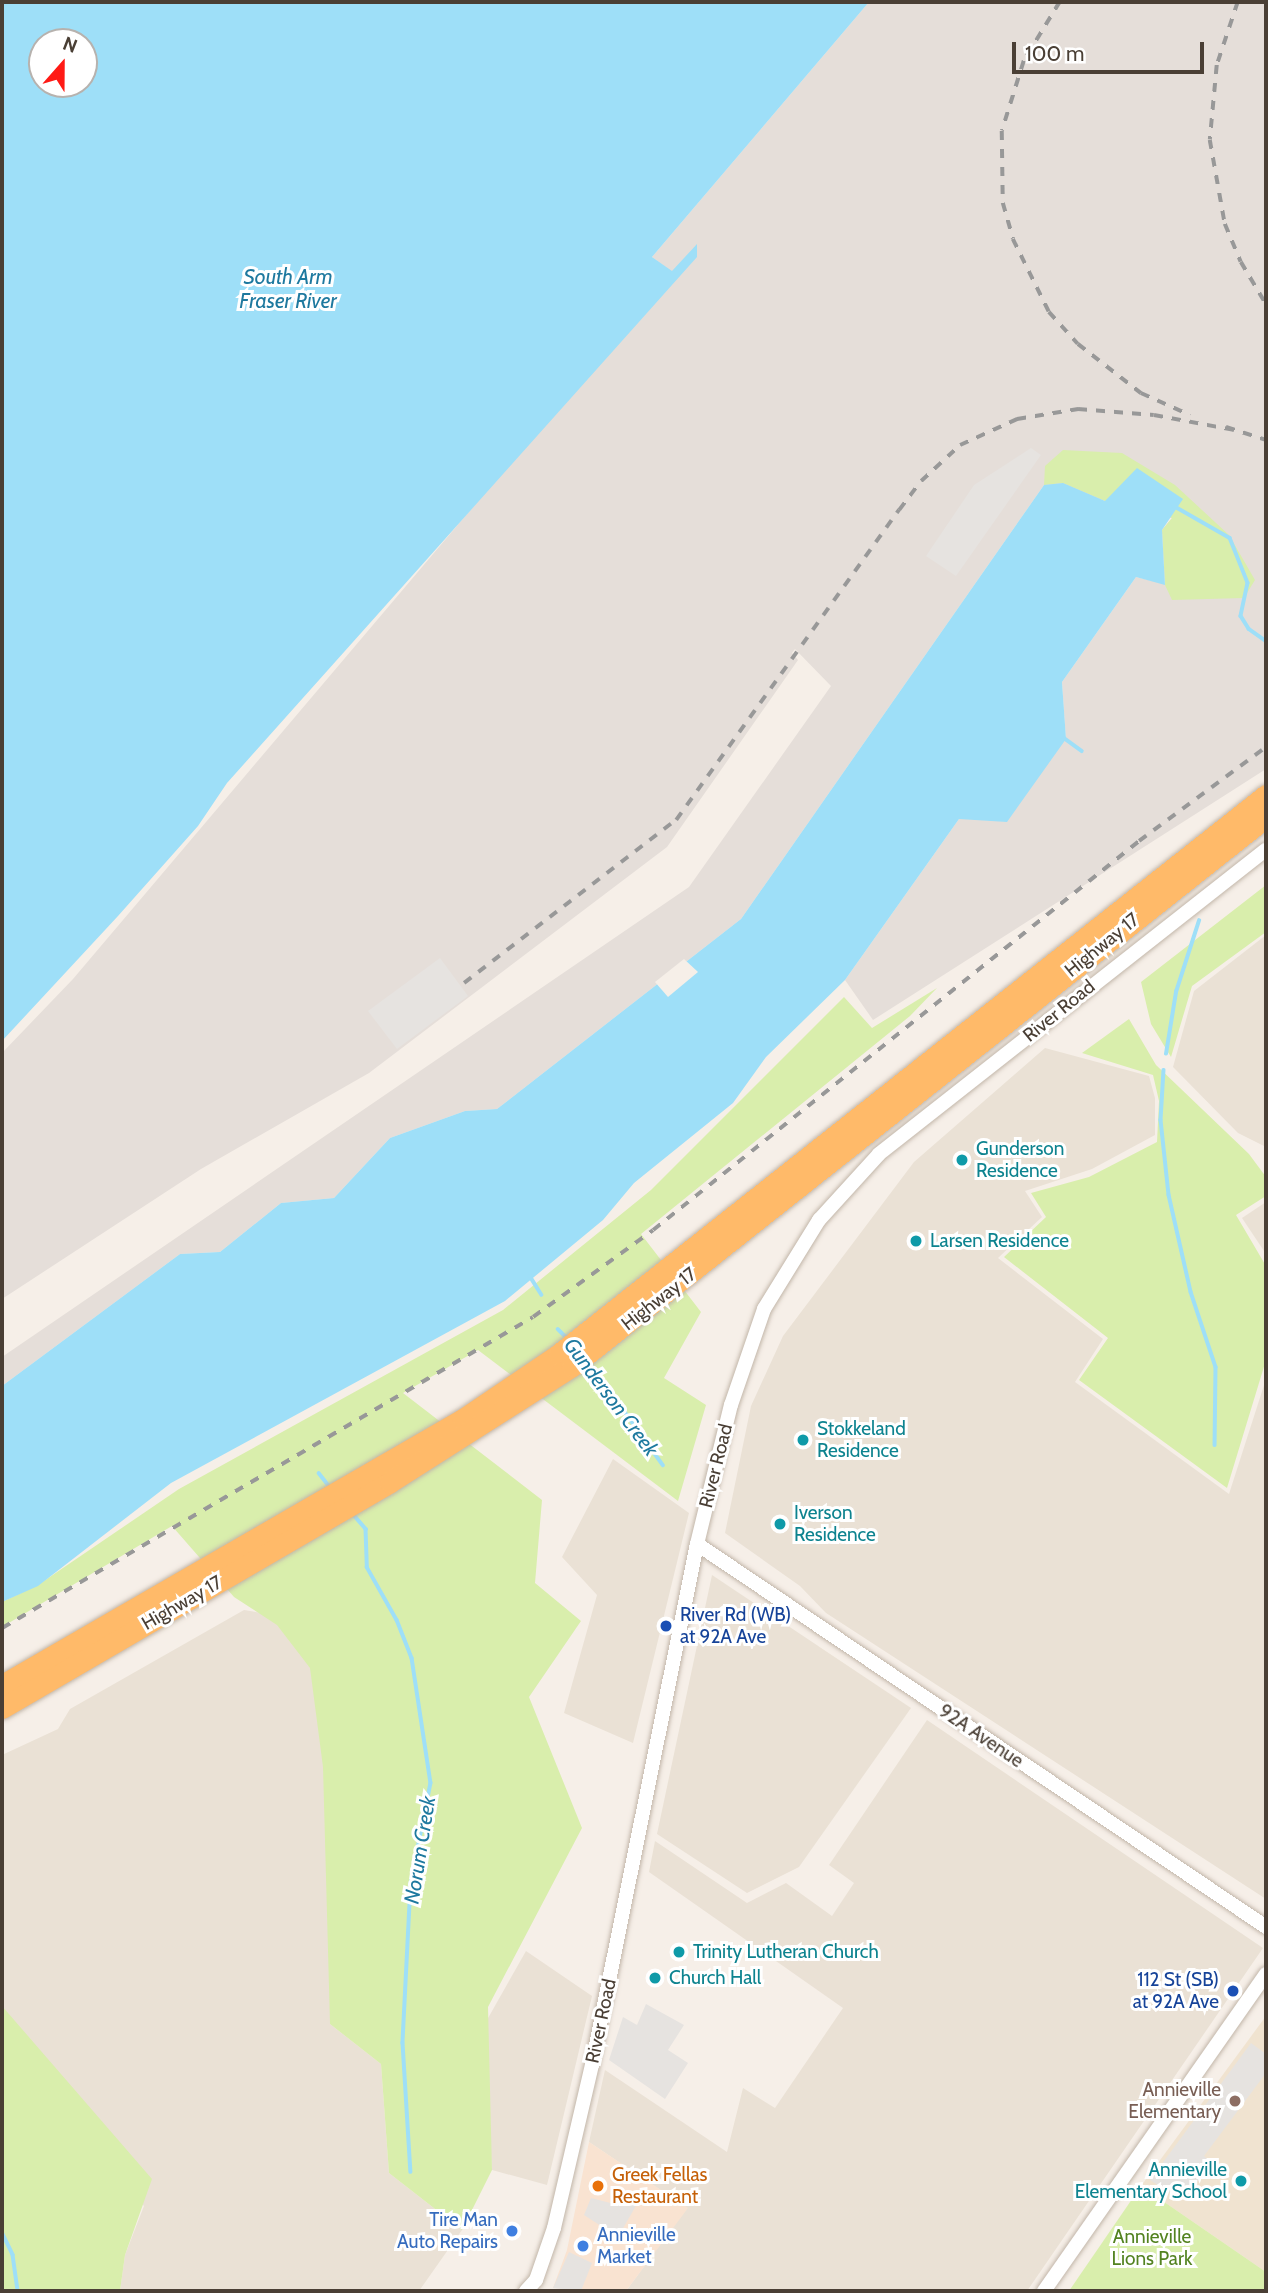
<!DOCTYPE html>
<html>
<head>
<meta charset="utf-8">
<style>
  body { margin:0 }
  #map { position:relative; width:1268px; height:2293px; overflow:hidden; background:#f6efe8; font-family:Cabin,sans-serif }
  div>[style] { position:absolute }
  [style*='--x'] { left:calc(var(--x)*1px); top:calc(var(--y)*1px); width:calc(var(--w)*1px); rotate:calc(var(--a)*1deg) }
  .residential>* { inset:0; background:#eae1d5 }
  .commercial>* { inset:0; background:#f9e3d1 }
  .industrial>* { inset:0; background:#e5ded9 }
  .education>* { inset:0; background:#f0e3d0 }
  .green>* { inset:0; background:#d9eeac }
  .parking>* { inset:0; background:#e6e3e0 }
  .water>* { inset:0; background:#9edff8 }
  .pier>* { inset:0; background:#f6efe8 }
  .stream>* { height:3.5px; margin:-1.75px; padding:0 1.75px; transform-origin:1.75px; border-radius:1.75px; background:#9edff8 }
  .roads { filter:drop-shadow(0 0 2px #c2b6a9) drop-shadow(0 0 2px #c2b6a9) }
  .minor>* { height:14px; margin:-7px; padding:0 7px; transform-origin:7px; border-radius:7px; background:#fff }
  .highway>* { height:21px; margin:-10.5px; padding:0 10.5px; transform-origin:10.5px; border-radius:10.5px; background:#ffba69 }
  .rail>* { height:3.5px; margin-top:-1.75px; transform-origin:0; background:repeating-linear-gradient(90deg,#989898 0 9px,transparent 0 18px) }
  .dots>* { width:19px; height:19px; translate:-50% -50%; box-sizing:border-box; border:4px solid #fff; border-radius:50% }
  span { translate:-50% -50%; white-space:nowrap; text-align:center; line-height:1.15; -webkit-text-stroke:6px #fff; paint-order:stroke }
  .street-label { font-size:19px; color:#4a3f35 }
  .culture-label { font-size:19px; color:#0d838f }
  .left { translate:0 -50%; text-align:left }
  .right { translate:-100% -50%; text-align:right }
  .transit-label { font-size:19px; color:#164399 }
  .education-label { font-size:19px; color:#785e54 }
  .food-label { font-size:19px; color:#c56008 }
  .shop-label { font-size:19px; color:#366cbe }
  .park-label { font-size:19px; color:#538321 }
  .water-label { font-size:21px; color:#1e799f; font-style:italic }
  .frame { position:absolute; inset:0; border:4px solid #4a3f35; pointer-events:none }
  .north { position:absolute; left:28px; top:28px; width:70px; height:70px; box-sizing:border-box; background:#fff; border:2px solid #b7b2ae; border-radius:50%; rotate:21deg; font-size:19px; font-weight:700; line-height:28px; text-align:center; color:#4a3f35 }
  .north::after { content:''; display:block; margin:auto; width:24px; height:32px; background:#ff1a15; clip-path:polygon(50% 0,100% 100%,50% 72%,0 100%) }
  .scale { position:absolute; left:1012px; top:42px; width:192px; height:32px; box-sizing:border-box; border:4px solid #4a3f35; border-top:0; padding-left:9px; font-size:21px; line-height:24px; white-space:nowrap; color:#4a3f35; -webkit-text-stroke:5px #fff; paint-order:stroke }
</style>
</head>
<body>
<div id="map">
  <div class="residential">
    <div style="clip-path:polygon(1266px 935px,1266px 1147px,1238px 1133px,1173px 1067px,1194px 991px)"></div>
    <div style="clip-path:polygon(1045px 1048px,1149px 1076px,1155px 1098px,1155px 1135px,1092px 1169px,1025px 1191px,1042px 1217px,998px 1258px,1103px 1339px,1075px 1382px,1229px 1494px,1266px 1379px,1266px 1899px,826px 1613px,800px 1586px,725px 1533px,751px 1406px,783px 1336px,914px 1162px)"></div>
    <div style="clip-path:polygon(1266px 1202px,1266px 1254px,1242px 1218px)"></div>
    <div style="clip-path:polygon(613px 1459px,689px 1513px,633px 1743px,564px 1713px,597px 1595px,562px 1557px)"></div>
    <div style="clip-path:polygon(712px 1575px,911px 1708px,799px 1867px,747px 1893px,657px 1834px)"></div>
    <div style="clip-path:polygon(244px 1610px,302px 1620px,352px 1700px,330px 2024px,381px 2064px,389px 2173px,462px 2230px,419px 2291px,120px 2291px,125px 2255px,144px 2206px,2px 2049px,2px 1755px,58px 1729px,70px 1709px)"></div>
    <div style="clip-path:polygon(927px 1720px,1263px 1948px,1027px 2291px,626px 2291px,687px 2208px,589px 2142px,605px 2070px,727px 2152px,743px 2088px,775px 2108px,843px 2008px,649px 1872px,655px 1841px,747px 1903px,786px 1883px,832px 1916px,854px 1883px,829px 1865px)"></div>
    <div style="clip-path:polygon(526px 1951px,592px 1996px,547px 2185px,492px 2170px,483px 2027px)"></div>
  </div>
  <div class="commercial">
    <div style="clip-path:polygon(589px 2142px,688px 2208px,626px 2291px,553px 2288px,567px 2250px)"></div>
  </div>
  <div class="industrial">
    <div style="clip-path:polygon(869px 2px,1266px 2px,1266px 769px,873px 1020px,845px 980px,959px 819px,1066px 740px,1062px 682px,1136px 577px,1165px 584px,1162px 530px,1172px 518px,1044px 485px,741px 919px,497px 1109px,465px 1111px,390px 1138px,334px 1198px,281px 1203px,220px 1252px,180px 1254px,2px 1386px,2px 1357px,689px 887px,831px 686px,795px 649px,792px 653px,798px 660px,667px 847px,369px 1073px,201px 1169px,2px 1299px,2px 1053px,73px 979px,672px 272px,652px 257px)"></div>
  </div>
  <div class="education">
    <div style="clip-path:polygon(1266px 2016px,1266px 2272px,1141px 2186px)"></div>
  </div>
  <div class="green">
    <div style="clip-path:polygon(1063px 450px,1122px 453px,1175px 485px,1229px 535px,1255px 580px,1244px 598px,1172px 600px,1165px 585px,1162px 530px,1172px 518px,1105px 501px,1063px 483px,1044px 485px,1045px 466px)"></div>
    <div style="clip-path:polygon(1266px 885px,1266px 932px,1192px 986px,1171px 1057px,1151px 1024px,1141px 982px)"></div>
    <div style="clip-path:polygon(937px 988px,910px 1016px,641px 1234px,701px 1312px,664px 1378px,706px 1405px,678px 1501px,478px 1350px,403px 1393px,542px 1500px,535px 1583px,581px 1621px,529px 1697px,582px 1828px,488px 2007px,492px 2170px,462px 2230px,389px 2173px,381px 2064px,330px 2024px,323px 1767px,310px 1668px,277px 1625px,234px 1597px,172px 1526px,2px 1627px,2px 1602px,38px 1585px,179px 1489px,503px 1310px,651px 1190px,844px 997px,872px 1028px)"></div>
    <div style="clip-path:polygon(1129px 1019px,1156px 1065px,1249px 1154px,1266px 1177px,1266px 1196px,1236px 1215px,1266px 1266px,1266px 1360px,1227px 1488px,1079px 1380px,1108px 1338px,1004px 1257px,1046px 1217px,1031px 1193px,1089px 1177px,1157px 1142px,1159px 1101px,1153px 1075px,1082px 1053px)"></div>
    <div style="clip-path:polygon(2px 2006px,152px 2179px,125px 2255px,120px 2291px,2px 2291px)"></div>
    <div style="clip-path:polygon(1141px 2186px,1266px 2272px,1266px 2291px,1069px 2291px)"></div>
  </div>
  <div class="parking">
    <div style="clip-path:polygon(1031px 448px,1041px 455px,956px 576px,926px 556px,974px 485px)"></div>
    <div style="clip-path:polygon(440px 958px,468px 996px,397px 1049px,368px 1011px)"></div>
    <div style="clip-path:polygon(646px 2004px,684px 2025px,668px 2050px,688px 2063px,665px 2099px,609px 2060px,623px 2017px,637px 2025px)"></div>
    <div style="clip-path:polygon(1251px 2043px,1266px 2054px,1266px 2073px,1204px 2156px,1211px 2162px,1191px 2190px,1175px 2196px,1150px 2180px)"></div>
    <div style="clip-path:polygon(626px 2194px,641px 2197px,618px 2237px,584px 2215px,591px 2198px,622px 2206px)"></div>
    <div style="clip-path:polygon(569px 2252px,592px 2263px,581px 2291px,553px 2288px)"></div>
  </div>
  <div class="water">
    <div style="clip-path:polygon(evenodd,2px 2px,869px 2px,652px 257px,672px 271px,697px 244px,697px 257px,227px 783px,198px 826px,118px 916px,2px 1041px,2px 2px,42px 42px,84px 42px,84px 84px,42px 84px,42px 42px)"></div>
    <div style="clip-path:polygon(1137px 468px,1183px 499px,1162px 530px,1165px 585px,1136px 577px,1062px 682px,1066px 739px,1007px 822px,959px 819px,845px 980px,766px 1057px,733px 1103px,634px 1183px,603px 1220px,505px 1301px,171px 1483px,38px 1586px,2px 1602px,2px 1386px,180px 1254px,220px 1252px,281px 1203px,334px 1198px,390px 1138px,465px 1111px,497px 1109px,741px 919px,1044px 485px,1063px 483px,1105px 501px)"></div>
  </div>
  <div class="pier">
    <div style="clip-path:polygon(684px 959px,698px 972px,668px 997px,655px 982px)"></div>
  </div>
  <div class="stream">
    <div style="--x:1174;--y:506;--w:64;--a:29.7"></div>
    <div style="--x:1230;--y:538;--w:48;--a:68.2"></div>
    <div style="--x:1248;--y:583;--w:34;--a:102"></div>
    <div style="--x:1241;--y:616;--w:15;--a:58"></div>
    <div style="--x:1249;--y:629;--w:21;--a:35"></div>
    <div style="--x:1064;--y:738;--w:22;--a:36"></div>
    <div style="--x:1166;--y:1054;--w:63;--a:-80.8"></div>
    <div style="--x:1176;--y:992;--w:75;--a:-72.1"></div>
    <div style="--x:1164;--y:1070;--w:50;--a:93.4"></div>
    <div style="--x:1161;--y:1120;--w:75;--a:83.9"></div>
    <div style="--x:1169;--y:1195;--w:99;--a:77.2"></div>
    <div style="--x:1191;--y:1292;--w:79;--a:71.6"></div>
    <div style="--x:1216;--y:1367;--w:78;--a:90.7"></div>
    <div style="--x:530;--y:1276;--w:22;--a:58"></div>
    <div style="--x:558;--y:1329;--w:13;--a:45"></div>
    <div style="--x:589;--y:1362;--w:127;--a:54.3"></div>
    <div style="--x:319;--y:1473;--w:18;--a:52"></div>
    <div style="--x:353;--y:1514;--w:20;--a:49"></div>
    <div style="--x:366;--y:1529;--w:38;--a:88"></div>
    <div style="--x:367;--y:1567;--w:61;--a:60.5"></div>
    <div style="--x:397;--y:1620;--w:41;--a:68.5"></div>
    <div style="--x:412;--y:1658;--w:126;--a:81.4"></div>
    <div style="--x:431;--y:1783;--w:103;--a:101.2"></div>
    <div style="--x:411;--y:1884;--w:159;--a:92.9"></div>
    <div style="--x:403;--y:2043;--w:129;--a:86.5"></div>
    <div style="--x:2;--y:2232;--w:25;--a:64"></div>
    <div style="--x:13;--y:2255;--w:36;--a:82"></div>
  </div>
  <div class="roads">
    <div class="minor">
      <div style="--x:697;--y:1544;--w:686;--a:33.94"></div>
      <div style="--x:526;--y:2291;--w:15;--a:-48"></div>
      <div style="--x:536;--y:2280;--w:55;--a:-70.9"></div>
      <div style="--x:554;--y:2228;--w:167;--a:-76.9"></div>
      <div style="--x:592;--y:2065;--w:531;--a:-78.61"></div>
      <div style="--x:697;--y:1544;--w:143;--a:-76.3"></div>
      <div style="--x:731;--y:1405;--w:102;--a:-71"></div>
      <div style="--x:764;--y:1309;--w:105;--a:-58.3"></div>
      <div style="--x:819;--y:1220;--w:89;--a:-47.7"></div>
      <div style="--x:879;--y:1154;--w:492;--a:-38.2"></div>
      <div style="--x:1044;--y:2291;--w:387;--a:-55"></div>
    </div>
    <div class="highway">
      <div style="--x:2;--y:1685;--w:532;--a:-29.99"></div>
      <div style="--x:463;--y:1419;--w:116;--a:-34.1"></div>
      <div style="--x:559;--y:1354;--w:901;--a:-38.33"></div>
      <div style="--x:2;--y:1708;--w:449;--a:-30.2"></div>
      <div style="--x:390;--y:1482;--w:216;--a:-32.5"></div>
      <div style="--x:572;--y:1366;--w:885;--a:-38.35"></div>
    </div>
  </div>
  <div class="rail">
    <div style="--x:1060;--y:2;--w:69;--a:121.4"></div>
    <div style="--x:1024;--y:61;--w:73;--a:107.4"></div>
    <div style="--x:1002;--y:131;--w:72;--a:89.2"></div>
    <div style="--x:1003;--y:203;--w:37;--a:74"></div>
    <div style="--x:1013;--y:239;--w:81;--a:63.7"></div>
    <div style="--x:1049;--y:312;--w:43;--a:47.8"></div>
    <div style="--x:1078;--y:344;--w:80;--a:37.9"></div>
    <div style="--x:1141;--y:393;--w:54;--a:24.2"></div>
    <div style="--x:1238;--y:2;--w:66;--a:108.4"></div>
    <div style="--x:1217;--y:65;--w:75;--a:95.3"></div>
    <div style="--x:1210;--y:140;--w:85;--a:79.9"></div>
    <div style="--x:1225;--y:224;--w:41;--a:67.2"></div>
    <div style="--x:1241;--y:262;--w:49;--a:59.2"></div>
    <div style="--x:1226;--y:427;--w:42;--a:18"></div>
    <div style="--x:464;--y:983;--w:267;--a:-37.6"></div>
    <div style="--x:676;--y:820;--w:382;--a:-54.3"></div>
    <div style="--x:899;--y:510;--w:36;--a:-53"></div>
    <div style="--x:921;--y:481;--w:53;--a:-42.7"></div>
    <div style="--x:960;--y:445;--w:63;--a:-24.5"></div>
    <div style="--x:1017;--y:419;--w:62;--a:-9.3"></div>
    <div style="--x:1078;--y:409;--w:76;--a:4.5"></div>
    <div style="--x:1154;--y:415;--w:81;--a:10.6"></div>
    <div style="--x:2;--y:1628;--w:615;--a:-30.36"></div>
    <div style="--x:533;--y:1317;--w:148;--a:-35.9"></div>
    <div style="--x:653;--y:1230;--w:623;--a:-38.67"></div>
    <div style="--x:1139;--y:841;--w:158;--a:-36.5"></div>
  </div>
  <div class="dots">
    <div style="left:962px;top:1160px;background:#0f9aa8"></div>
    <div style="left:916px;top:1241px;background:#0f9aa8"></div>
    <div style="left:803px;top:1440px;background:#0f9aa8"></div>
    <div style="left:780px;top:1524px;background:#0f9aa8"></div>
    <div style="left:666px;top:1626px;background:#1a4fb4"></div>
    <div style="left:679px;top:1952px;background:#0f9aa8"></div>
    <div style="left:655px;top:1978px;background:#0f9aa8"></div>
    <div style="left:1233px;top:1991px;background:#1a4fb4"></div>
    <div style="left:1235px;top:2101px;background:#8d6e63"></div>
    <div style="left:1241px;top:2181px;background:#0f9aa8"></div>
    <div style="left:598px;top:2186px;background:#e8710a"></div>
    <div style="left:512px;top:2231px;background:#3f7fe0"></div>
    <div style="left:583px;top:2246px;background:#3f7fe0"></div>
  </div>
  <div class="street-label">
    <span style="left:1102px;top:945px;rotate:-39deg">Highway 17</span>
    <span style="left:1059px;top:1011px;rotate:-39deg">River Road</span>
    <span style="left:659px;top:1299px;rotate:-38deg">Highway 17</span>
    <span style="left:716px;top:1466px;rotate:-76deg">River Road</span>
    <span style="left:182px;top:1603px;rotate:-30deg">Highway 17</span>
    <span style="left:981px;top:1736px;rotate:34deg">92A Avenue</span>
    <span style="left:601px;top:2021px;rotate:-78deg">River Road</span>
  </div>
  <div class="culture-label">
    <span class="left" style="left:976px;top:1160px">Gunderson<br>Residence</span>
    <span class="left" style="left:930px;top:1241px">Larsen Residence</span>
    <span class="left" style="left:817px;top:1440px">Stokkeland<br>Residence</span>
    <span class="left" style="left:794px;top:1524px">Iverson<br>Residence</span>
    <span class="left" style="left:693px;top:1952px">Trinity Lutheran Church</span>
    <span class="left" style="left:669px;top:1978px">Church Hall</span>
    <span class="right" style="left:1227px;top:2181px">Annieville<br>Elementary School</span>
  </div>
  <div class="transit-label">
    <span class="left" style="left:680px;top:1626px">River Rd (WB)<br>at 92A Ave</span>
    <span class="right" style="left:1219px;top:1991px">112 St (SB)<br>at 92A Ave</span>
  </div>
  <div class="education-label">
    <span class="right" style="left:1221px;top:2101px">Annieville<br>Elementary</span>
  </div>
  <div class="food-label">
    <span class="left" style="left:612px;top:2186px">Greek Fellas<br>Restaurant</span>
  </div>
  <div class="shop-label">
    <span class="right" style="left:498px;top:2231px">Tire Man<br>Auto Repairs</span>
    <span class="left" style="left:597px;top:2246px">Annieville<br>Market</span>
  </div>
  <div class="park-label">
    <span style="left:1152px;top:2248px">Annieville<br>Lions Park</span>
  </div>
  <div class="water-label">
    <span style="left:288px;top:289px">South Arm<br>Fraser River</span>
    <span style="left:611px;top:1397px;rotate:53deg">Gunderson Creek</span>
    <span style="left:420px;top:1850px;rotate:-81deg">Norum Creek</span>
  </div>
  <div class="frame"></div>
  <div class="north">N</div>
  <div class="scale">100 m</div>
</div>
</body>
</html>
